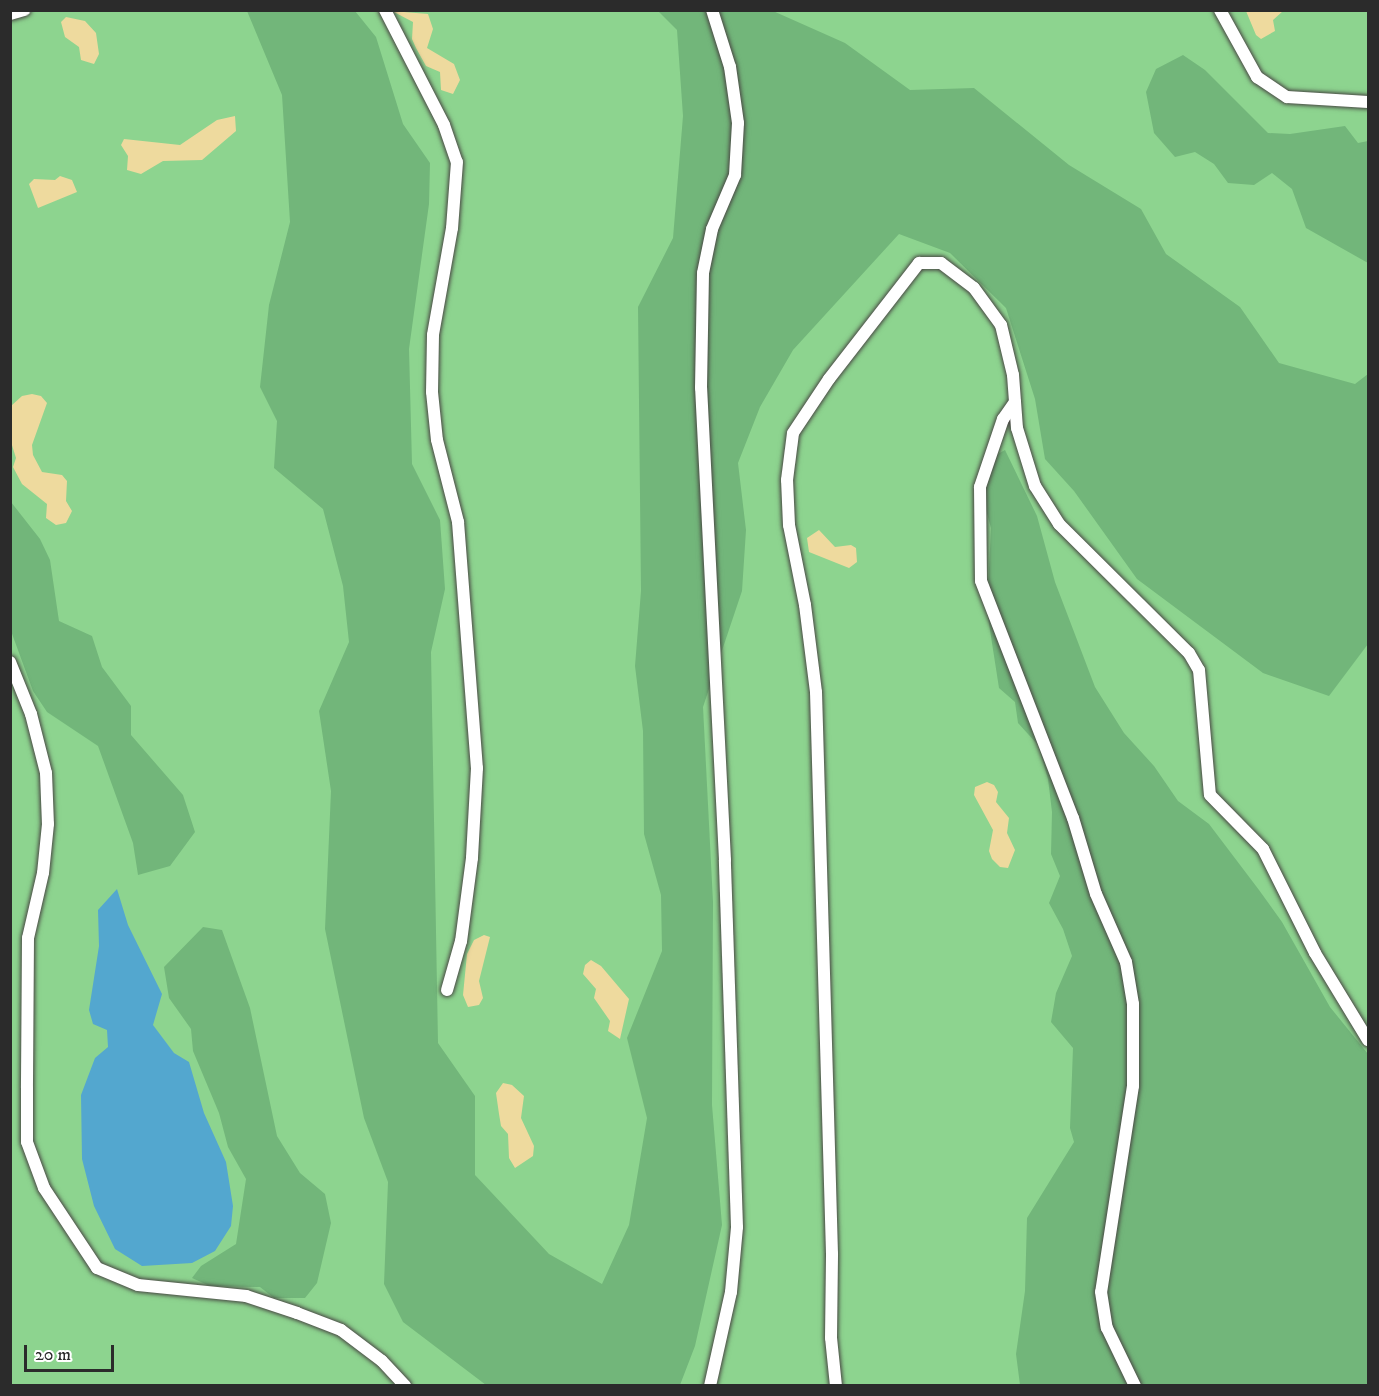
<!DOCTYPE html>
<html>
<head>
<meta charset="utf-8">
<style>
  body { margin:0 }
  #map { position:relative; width:1379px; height:1396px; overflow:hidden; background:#f2e9d1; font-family:"IM FELL DW Pica",serif }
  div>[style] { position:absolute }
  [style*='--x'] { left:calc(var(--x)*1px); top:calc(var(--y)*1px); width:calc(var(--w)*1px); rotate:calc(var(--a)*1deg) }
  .green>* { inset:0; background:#8dd48f }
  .forest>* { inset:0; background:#72b67a }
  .sand>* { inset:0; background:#eeda9e }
  .water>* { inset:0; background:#53a7cf }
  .roads { filter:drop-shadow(0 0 2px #494844) drop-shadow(0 0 2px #494844) }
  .service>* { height:12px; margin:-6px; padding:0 6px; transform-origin:6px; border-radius:6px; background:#fff }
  span { translate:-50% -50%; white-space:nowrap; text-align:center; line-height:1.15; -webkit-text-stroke:4.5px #fff; paint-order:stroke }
  .frame { position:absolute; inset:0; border:12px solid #2b2b2b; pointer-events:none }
  .scale { position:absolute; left:24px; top:1345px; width:90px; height:27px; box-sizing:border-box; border:3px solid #2b2b2b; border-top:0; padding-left:8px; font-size:18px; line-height:21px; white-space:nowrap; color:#2b2b2b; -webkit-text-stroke:4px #fff; paint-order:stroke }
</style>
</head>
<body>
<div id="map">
  <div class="green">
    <div style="clip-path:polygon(11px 11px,1368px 11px,1368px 1385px,11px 1385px)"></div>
  </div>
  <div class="forest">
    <div style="clip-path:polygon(247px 11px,355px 11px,376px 37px,403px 124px,430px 163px,429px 204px,409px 349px,412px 464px,440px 520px,445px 589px,431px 652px,438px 1043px,475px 1096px,475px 1175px,549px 1254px,602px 1284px,629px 1225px,647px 1118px,627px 1038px,662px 951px,661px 895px,644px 834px,643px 731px,635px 666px,641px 591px,638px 307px,673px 238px,683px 116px,677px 30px,658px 11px,773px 11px,845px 43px,910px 90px,974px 88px,1069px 165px,1141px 209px,1166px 254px,1240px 307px,1279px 363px,1355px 384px,1368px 374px,1368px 644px,1329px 696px,1263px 673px,1137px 579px,1074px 491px,1045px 459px,1035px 399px,1006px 308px,950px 253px,899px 234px,793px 350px,760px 407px,738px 463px,746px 530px,742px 591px,703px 707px,713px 902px,712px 1105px,722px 1225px,695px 1346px,680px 1385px,486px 1385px,403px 1322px,384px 1284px,388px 1182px,364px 1118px,325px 929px,331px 791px,319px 711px,349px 642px,343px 586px,323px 509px,274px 468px,277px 421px,260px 387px,269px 305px,290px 222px,282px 95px)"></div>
    <div style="clip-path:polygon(1183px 55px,1205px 70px,1268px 133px,1290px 134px,1345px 126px,1358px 143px,1368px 141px,1368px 263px,1306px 228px,1292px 189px,1272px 173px,1254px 185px,1228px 183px,1214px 164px,1195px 152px,1175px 157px,1154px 133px,1146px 92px,1156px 69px)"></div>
    <div style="clip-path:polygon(1005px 450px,1037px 516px,1055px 582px,1095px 687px,1124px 733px,1154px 766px,1178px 801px,1209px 824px,1259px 890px,1282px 922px,1330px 1007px,1368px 1054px,1368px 1385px,1020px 1385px,1016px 1354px,1025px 1291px,1027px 1218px,1074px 1142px,1070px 1128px,1073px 1048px,1051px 1022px,1056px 993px,1072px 956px,1063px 929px,1049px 903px,1060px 876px,1051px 854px,1052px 812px,1048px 779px,1038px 745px,1018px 723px,1015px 702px,999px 688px,987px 611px,991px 528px,985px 506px,987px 460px)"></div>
    <div style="clip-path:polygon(11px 502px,40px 539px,50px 560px,59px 621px,92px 636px,102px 667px,131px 706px,131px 735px,183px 795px,195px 832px,170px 866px,138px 875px,133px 843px,98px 746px,47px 712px,33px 691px,11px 631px)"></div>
    <div style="clip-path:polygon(203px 927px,222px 930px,250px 1008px,277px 1136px,300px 1173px,325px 1194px,331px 1223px,317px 1283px,305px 1298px,274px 1298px,260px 1287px,210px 1286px,192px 1278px,201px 1266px,236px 1244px,246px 1179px,228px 1147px,219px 1113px,193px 1051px,191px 1029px,169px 998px,164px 967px)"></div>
  </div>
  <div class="sand">
    <div style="clip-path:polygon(392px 11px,428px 14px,433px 29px,427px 48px,454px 64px,460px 80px,453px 94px,441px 90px,440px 72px,426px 66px,416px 48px,412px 39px,413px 22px)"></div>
    <div style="clip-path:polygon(1246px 11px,1283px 11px,1273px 20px,1275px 31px,1261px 39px,1256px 35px)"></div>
    <div style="clip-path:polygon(66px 17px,85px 21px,96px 33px,99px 54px,94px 64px,81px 60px,79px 47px,65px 37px,61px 22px)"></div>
    <div style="clip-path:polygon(235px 116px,236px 131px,202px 160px,163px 161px,141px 174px,127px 170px,128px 156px,121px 145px,124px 139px,180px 145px,217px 120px)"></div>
    <div style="clip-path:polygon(60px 176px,72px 180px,77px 192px,38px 208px,29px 184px,34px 179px,55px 180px)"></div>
    <div style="clip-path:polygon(32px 394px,41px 396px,47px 403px,32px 445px,33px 455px,42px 472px,62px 475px,67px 481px,66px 501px,72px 511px,66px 523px,56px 525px,46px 518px,47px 504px,22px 484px,13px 467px,16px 458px,11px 442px,11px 406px,22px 396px)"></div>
    <div style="clip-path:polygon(819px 530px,835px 547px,851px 545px,856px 548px,857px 562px,849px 568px,809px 552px,807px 538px)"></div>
    <div style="clip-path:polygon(987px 782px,994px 785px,998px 792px,996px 802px,1009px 818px,1007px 833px,1015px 850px,1008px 868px,1000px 867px,992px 859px,989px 851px,993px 830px,974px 795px,975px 787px)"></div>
    <div style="clip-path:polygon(484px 935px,490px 937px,479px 981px,483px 998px,479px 1005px,468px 1007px,463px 995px,467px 954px,474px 940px)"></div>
    <div style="clip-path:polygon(591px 960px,601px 966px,629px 999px,620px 1039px,608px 1031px,610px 1021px,594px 998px,596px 989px,583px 974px,585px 965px)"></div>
    <div style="clip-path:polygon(503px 1083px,512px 1085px,524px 1096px,521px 1118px,534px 1146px,533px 1156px,515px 1168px,509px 1158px,508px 1134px,501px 1126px,499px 1114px,496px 1093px)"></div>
  </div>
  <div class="water">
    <div style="clip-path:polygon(117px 889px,128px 925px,162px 994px,153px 1025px,174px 1053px,189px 1062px,204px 1113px,226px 1162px,233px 1206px,231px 1226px,215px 1251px,192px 1263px,142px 1266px,115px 1249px,94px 1206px,82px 1159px,81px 1095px,95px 1058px,108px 1047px,107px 1030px,93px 1024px,89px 1010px,99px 946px,98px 910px)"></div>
  </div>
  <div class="roads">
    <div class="service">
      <div style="--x:385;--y:10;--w:129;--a:62.8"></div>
      <div style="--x:444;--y:125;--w:39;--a:71"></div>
      <div style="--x:457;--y:162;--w:66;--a:94.3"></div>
      <div style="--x:452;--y:228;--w:109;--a:100.1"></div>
      <div style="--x:433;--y:335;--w:57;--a:91"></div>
      <div style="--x:432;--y:392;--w:48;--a:84.1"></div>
      <div style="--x:437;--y:440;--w:85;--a:75.6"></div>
      <div style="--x:458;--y:522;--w:247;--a:85.6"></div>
      <div style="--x:477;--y:768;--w:90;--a:93.2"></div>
      <div style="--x:472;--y:858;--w:84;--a:97.5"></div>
      <div style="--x:461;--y:941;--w:51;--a:105.9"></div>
      <div style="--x:1220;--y:10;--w:77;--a:61.1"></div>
      <div style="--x:1257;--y:77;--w:36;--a:34"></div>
      <div style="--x:1287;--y:97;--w:81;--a:3.5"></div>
      <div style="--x:10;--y:14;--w:15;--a:-16"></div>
      <div style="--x:1015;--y:402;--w:21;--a:125"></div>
      <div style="--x:1003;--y:419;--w:72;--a:108.7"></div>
      <div style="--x:980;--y:487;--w:94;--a:89.4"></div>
      <div style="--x:981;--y:581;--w:254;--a:68.8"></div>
      <div style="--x:1073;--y:818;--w:79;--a:73.2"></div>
      <div style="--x:1096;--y:894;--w:74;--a:66.2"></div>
      <div style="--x:1126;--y:962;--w:43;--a:80.5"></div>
      <div style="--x:1133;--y:1004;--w:82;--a:90"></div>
      <div style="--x:1133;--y:1086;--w:208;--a:98.8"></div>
      <div style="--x:1101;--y:1292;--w:36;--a:81"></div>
      <div style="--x:1107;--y:1328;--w:64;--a:64.2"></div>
      <div style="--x:10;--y:662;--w:56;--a:68"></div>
      <div style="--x:31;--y:714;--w:61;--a:75.7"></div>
      <div style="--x:46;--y:773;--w:51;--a:87.8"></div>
      <div style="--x:48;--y:824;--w:49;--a:95.8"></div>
      <div style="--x:43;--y:873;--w:67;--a:103"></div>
      <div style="--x:28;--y:938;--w:150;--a:90.4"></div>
      <div style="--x:27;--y:1088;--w:54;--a:90"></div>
      <div style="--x:27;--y:1142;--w:49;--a:69.7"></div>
      <div style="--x:44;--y:1188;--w:96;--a:56.5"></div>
      <div style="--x:97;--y:1268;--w:44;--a:22.5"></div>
      <div style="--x:138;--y:1285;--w:109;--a:5.8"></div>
      <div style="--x:246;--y:1296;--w:54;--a:18.4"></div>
      <div style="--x:297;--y:1313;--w:47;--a:21.1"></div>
      <div style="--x:341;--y:1330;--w:51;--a:37.1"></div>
      <div style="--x:382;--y:1361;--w:34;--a:47"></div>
      <div style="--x:710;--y:1386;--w:96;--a:-77.4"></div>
      <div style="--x:731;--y:1292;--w:65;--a:-84.7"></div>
      <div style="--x:737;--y:1227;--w:367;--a:-91.9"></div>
      <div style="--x:725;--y:860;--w:473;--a:-92.9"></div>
      <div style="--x:701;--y:388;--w:115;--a:-89"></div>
      <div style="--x:703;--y:273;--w:45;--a:-78.4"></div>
      <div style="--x:712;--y:229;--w:59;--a:-66.9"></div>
      <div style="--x:735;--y:175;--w:52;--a:-86.7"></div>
      <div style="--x:738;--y:123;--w:57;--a:-98.1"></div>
      <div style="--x:730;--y:67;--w:60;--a:-107.5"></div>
      <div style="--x:836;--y:1386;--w:48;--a:-95.9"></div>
      <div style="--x:831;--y:1338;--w:84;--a:-89.3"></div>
      <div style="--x:832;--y:1254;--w:562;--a:-91.63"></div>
      <div style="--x:816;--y:692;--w:88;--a:-97.2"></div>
      <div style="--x:805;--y:605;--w:82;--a:-101.3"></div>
      <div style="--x:789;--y:525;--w:45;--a:-92.5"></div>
      <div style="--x:787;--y:480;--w:47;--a:-82.7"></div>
      <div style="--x:793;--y:433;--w:65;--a:-56.3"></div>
      <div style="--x:829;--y:379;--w:147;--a:-52.2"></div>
      <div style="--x:919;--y:263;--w:22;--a:0"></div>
      <div style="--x:941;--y:263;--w:41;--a:37.1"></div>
      <div style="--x:974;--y:288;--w:46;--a:53.9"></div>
      <div style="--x:1001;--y:325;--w:51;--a:76.5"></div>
      <div style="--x:1013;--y:375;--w:53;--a:85.7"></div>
      <div style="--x:1017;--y:428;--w:61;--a:72.8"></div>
      <div style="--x:1035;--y:486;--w:45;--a:57.7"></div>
      <div style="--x:1059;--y:524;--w:183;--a:44.8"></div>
      <div style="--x:1189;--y:653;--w:20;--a:60"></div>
      <div style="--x:1199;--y:670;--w:125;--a:85"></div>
      <div style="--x:1210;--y:795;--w:76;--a:45.5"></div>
      <div style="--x:1263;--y:849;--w:116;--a:63.4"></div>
      <div style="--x:1315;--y:953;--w:102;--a:58.7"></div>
    </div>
  </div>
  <div class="frame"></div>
  <div class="scale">20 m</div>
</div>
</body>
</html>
